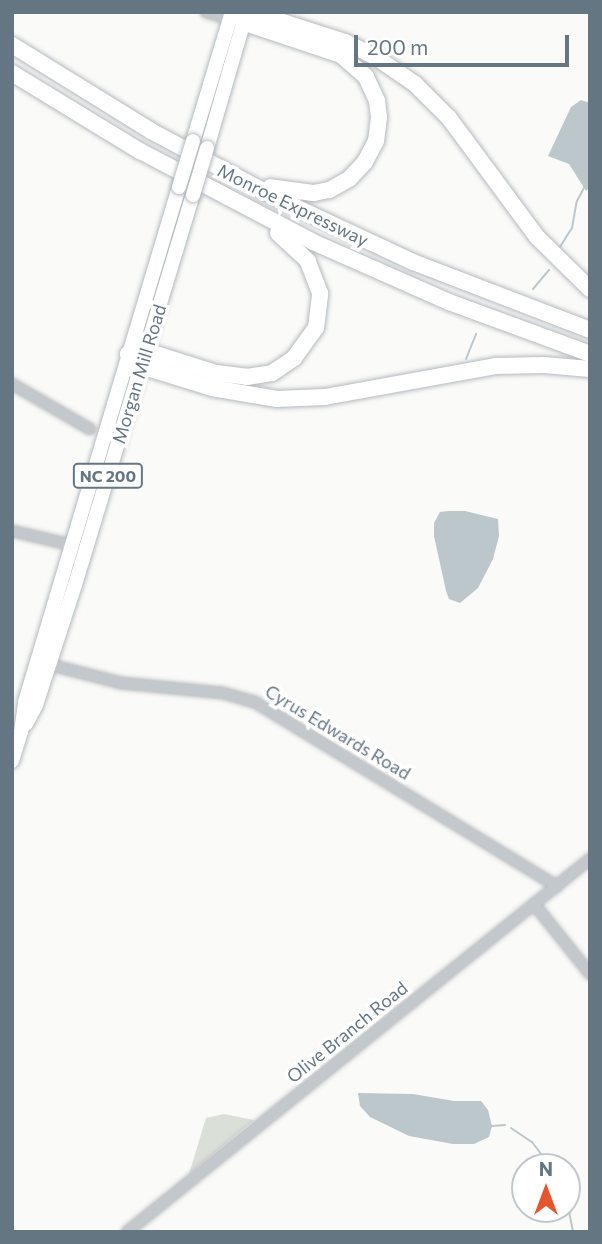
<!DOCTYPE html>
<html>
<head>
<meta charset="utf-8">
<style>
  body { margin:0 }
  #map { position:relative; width:602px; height:1244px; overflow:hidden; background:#fafaf8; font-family:Commissioner,sans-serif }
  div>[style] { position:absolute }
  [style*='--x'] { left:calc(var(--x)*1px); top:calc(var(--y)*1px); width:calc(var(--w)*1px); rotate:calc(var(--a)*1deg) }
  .green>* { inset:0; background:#dadfd7 }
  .water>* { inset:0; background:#bbc7cb }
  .stream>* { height:2px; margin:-1px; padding:0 1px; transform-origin:1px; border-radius:1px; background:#bbc7cb }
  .roads { filter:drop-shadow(0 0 2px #b5babe) drop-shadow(0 0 2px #b5babe) }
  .minor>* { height:10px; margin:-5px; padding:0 5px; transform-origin:5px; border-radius:5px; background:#c3c8cc }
  .major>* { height:14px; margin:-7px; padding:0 7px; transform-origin:7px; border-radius:7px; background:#fff }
  .highway>* { height:16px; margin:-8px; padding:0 8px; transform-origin:8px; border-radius:8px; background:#fff }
  .bridges { filter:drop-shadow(0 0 2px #b5babe) drop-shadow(0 0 2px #b5babe) }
  .major-bridge>* { height:14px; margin:-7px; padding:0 7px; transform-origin:7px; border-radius:7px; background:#fff }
  span { translate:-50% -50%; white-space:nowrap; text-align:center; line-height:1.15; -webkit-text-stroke:7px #fff; paint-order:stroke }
  .shield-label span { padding:2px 5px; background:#fff; border:2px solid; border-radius:5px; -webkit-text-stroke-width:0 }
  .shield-label { font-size:16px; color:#657683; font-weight:700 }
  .street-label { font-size:18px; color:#657683 }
  .frame { position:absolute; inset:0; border:14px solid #657683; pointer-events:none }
  .north { position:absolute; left:511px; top:1153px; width:70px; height:70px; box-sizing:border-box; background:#fff; border:2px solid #c1c8cd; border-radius:50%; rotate:0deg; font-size:19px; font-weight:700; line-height:28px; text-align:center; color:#657683 }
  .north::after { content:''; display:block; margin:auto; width:24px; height:32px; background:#e4572e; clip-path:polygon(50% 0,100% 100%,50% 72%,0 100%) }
  .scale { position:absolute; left:354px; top:35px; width:215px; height:32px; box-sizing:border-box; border:4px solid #657683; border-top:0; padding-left:9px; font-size:21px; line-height:24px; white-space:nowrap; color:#657683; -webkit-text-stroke:5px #fff; paint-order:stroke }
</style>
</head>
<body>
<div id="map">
  <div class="green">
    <div style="clip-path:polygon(224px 1114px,254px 1120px,189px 1174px,206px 1118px)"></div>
  </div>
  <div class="water">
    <div style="clip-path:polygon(581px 100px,590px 103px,590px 187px,586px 191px,569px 164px,548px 156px,571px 107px)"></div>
    <div style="clip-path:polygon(448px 511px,465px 511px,498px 519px,499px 536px,493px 559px,478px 588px,460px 603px,449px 599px,446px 591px,434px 536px,434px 523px,440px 512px)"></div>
    <div style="clip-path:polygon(358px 1093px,413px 1094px,454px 1101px,481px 1101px,488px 1110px,492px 1126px,489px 1137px,474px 1144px,453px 1144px,409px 1136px,370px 1117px,360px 1106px)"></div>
  </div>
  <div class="stream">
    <div style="--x:560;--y:247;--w:22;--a:-58"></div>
    <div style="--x:572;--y:228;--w:27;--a:-80"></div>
    <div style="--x:577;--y:201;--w:15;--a:-62"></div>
    <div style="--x:533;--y:289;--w:25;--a:-50"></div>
    <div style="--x:466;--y:359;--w:27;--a:-68"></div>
    <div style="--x:492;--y:1126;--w:13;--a:-4"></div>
    <div style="--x:511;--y:1128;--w:25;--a:34"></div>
    <div style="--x:532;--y:1142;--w:31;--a:53"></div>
    <div style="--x:567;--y:1201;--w:32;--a:79"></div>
  </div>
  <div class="roads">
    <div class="minor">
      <div style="--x:206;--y:12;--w:25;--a:16"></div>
      <div style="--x:12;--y:384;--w:90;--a:30"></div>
      <div style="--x:12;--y:531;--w:62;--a:13.1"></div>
      <div style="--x:43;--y:663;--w:81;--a:14.4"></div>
      <div style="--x:121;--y:683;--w:102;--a:5.6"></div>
      <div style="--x:223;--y:693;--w:33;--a:16"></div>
      <div style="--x:255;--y:702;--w:354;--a:31.4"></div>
      <div style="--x:534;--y:904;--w:90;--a:51.3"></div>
      <div style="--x:127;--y:1232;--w:595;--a:-38.86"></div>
    </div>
    <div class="major">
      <div style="--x:193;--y:141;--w:135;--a:-73.2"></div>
      <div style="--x:207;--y:148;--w:140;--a:-73.8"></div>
      <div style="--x:26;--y:724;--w:21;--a:-62"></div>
      <div style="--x:36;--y:705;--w:126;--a:-72"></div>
      <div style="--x:75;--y:585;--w:407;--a:-73.2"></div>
      <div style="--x:12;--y:761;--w:30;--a:-73"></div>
      <div style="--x:21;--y:732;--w:30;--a:-82"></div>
      <div style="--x:25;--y:702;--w:538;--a:-73.35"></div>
    </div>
    <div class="highway">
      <div style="--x:232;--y:12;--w:17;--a:40"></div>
      <div style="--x:245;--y:23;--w:101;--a:18.4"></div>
      <div style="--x:341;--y:55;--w:33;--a:41"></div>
      <div style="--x:366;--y:77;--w:26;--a:65"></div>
      <div style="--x:377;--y:101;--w:16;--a:83"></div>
      <div style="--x:379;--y:117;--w:24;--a:97"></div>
      <div style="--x:376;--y:141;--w:24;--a:118"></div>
      <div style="--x:365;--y:162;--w:23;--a:133"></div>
      <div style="--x:349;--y:179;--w:23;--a:151"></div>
      <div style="--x:329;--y:190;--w:16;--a:169"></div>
      <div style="--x:313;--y:193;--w:43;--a:-172.1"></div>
      <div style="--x:252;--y:12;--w:98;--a:17.9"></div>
      <div style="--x:345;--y:42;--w:32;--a:26"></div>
      <div style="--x:374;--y:56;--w:50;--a:34.3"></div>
      <div style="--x:415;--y:84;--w:48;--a:45"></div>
      <div style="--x:449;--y:118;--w:148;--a:53.5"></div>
      <div style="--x:537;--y:237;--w:74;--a:44.5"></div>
      <div style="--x:12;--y:45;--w:163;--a:31.7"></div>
      <div style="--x:151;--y:131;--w:146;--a:28.1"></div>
      <div style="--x:280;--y:200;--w:147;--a:25"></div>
      <div style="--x:413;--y:262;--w:190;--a:21"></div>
      <div style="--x:12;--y:73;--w:150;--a:31.4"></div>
      <div style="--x:140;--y:151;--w:195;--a:27.7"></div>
      <div style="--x:313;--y:242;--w:149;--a:23.8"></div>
      <div style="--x:449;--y:302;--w:150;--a:20.2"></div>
      <div style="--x:128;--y:354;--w:18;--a:43"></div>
      <div style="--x:141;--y:366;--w:74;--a:17.2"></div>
      <div style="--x:212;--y:388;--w:66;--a:9.6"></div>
      <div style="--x:277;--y:399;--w:48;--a:-2.4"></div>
      <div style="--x:325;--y:397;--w:173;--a:-10.3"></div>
      <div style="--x:495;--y:366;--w:49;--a:-1.2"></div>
      <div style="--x:544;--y:365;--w:46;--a:5"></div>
      <div style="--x:128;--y:354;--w:18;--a:-9"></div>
      <div style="--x:146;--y:351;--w:73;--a:17.4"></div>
      <div style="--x:216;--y:373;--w:31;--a:7"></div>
      <div style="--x:247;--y:377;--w:25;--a:-9"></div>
      <div style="--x:272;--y:373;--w:27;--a:-34"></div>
      <div style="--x:294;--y:358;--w:37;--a:-54"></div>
      <div style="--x:316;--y:328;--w:35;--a:-83"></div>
      <div style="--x:320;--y:293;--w:34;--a:-111"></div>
      <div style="--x:308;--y:261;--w:41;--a:-137"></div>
    </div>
  </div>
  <div class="bridges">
    <div class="major-bridge">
      <div style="--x:179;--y:187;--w:48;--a:-73.1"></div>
      <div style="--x:193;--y:195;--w:49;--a:-73.4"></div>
    </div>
  </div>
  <div class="shield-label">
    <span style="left:108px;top:476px">NC 200</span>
  </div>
  <div class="street-label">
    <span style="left:293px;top:205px;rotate:26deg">Monroe Expressway</span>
    <span style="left:139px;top:374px;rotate:-73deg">Morgan Mill Road</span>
    <span style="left:338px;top:732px;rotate:31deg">Cyrus Edwards Road</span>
    <span style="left:347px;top:1032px;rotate:-39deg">Olive Branch Road</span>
  </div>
  <div class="frame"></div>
  <div class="north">N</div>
  <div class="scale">200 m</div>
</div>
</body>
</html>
